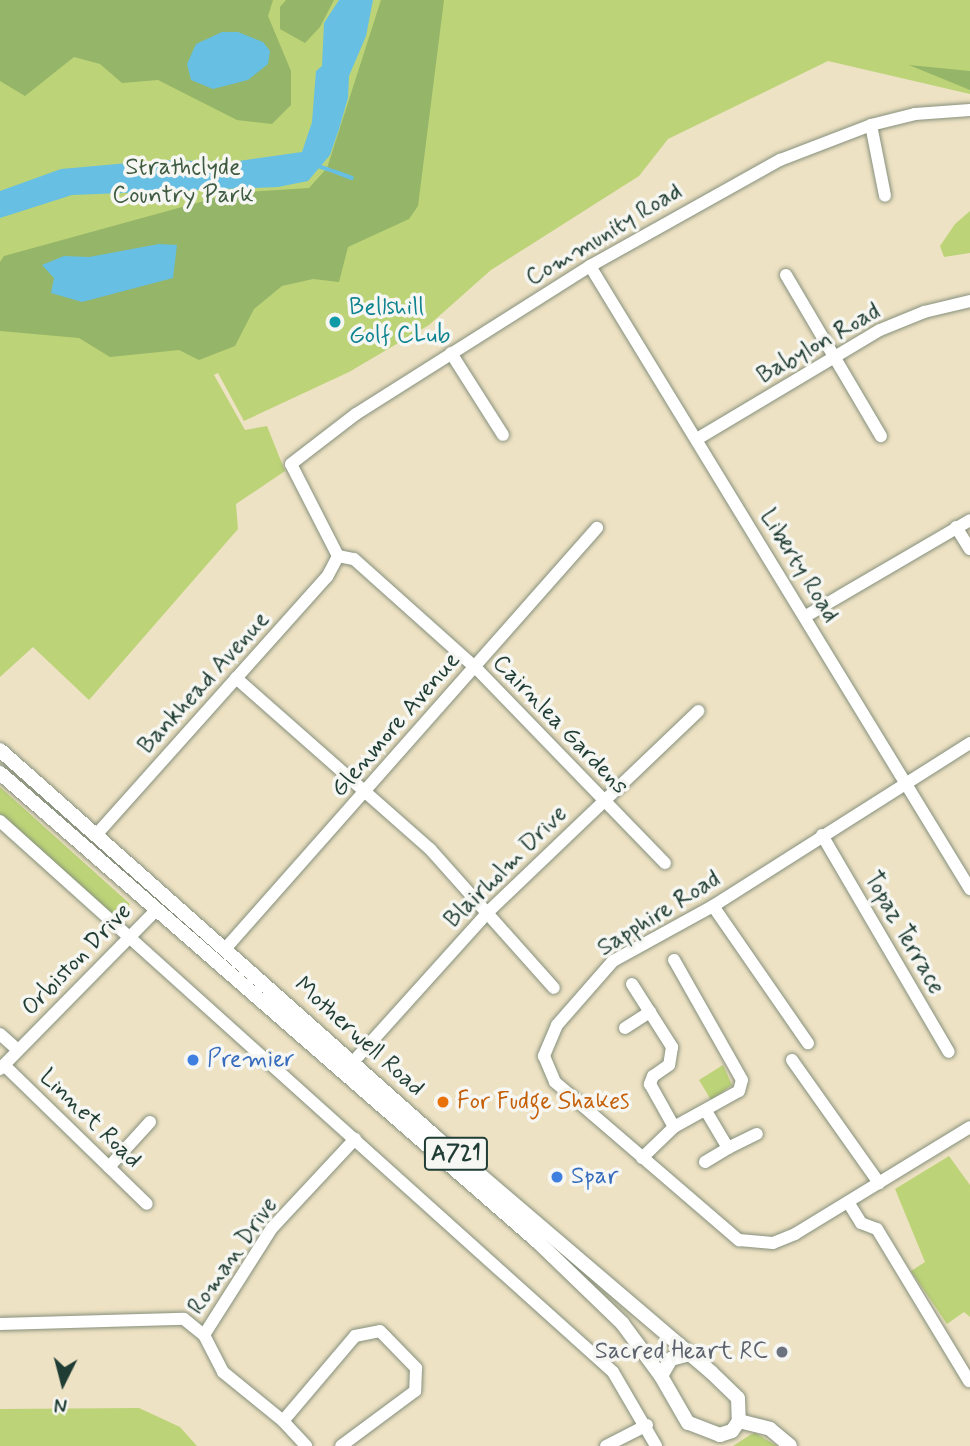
<!DOCTYPE html>
<html>
<head>
<meta charset="utf-8">
<style>
  body { margin:0 }
  #map { position:relative; width:970px; height:1446px; overflow:hidden; background:#eee2c4; font-family:Mynerve,sans-serif }
  div>[style] { position:absolute }
  [style*='--x'] { left:calc(var(--x)*1px); top:calc(var(--y)*1px); width:calc(var(--w)*1px); rotate:calc(var(--a)*1deg) }
  .green>* { inset:0; background:#bcd378 }
  .forest>* { inset:0; background:#95b568 }
  .water>* { inset:0; background:#67bfe4 }
  .stream>* { height:3.5px; margin:-1.75px; padding:0 1.75px; transform-origin:1.75px; border-radius:1.75px; background:#67bfe4 }
  .roads { filter:drop-shadow(0 0 2px #86907c) drop-shadow(0 0 2px #86907c) }
  .minor>* { height:12px; margin:-6px; padding:0 6px; transform-origin:6px; border-radius:6px; background:#fff }
  .major>* { height:14px; margin:-7px; padding:0 7px; transform-origin:7px; border-radius:7px; background:#fff }
  .dots>* { width:19px; height:19px; translate:-50% -50%; box-sizing:border-box; border:4px solid #f6f6f2; border-radius:50% }
  span { translate:-50% -50%; white-space:nowrap; text-align:center; line-height:1.15; -webkit-text-stroke:7px #f6f6f2; paint-order:stroke }
  .shield-label span { padding:2px 5px; background:#f6f6f2; border:2px solid; border-radius:5px; -webkit-text-stroke-width:0 }
  .shield-label { font-size:23px; color:#1f3d34; font-weight:700 }
  .park-label { font-size:24px; color:#3e5b42 }
  .street-label { font-size:24px; color:#1f3d34 }
  .culture-label { font-size:24px; color:#0d838f }
  .left { translate:0 -50%; text-align:left }
  .shop-label { font-size:24px; color:#366cbe }
  .food-label { font-size:24px; color:#c56008 }
  .worship-label { font-size:24px; color:#5b616d }
  .right { translate:-100% -50%; text-align:right }
  .north { position:absolute; left:28px; top:1348px; width:70px; height:70px; -webkit-text-stroke:5px #f6f6f2; paint-order:stroke; rotate:186deg; font-size:19px; font-weight:700; line-height:28px; text-align:center; color:#1f3d34 }
  .north::after { content:''; display:block; margin:auto; width:24px; height:32px; background:#1f3d34; clip-path:polygon(50% 0,100% 100%,50% 72%,0 100%) }
</style>
</head>
<body>
<div id="map">
  <div class="green">
    <div style="clip-path:polygon(0 0,970px 0,970px 94px,828px 61px,668px 139px,639px 176px,491px 270px,429px 325px,349px 372px,244px 421px,218px 373px,214px 375px,245px 430px,267px 426px,285px 471px,236px 504px,238px 529px,89px 700px,33px 647px,0 677px)"></div>
    <div style="clip-path:polygon(970px 211px,970px 253px,944px 257px,940px 246px,955px 224px)"></div>
    <div style="clip-path:polygon(0 787px,130px 904px,118px 920px,0 814px)"></div>
    <div style="clip-path:polygon(723px 1065px,732px 1085px,711px 1100px,699px 1080px)"></div>
    <div style="clip-path:polygon(949px 1156px,970px 1185px,970px 1317px,964px 1312px,947px 1324px,911px 1271px,925px 1262px,895px 1189px)"></div>
    <div style="clip-path:polygon(139px 1408px,180px 1427px,197px 1446px,0 1446px,0 1409px)"></div>
    <div style="clip-path:polygon(755px 1433px,777px 1446px,733px 1446px,750px 1435px)"></div>
  </div>
  <div class="forest">
    <div style="clip-path:polygon(0 0,273px 0,268px 16px,291px 71px,291px 105px,272px 124px,237px 120px,158px 80px,122px 83px,100px 64px,74px 57px,25px 96px,0 81px)"></div>
    <div style="clip-path:polygon(286px 0,334px 0,320px 27px,305px 43px,280px 29px,280px 7px)"></div>
    <div style="clip-path:polygon(381px 0,444px 0,418px 206px,409px 219px,348px 247px,339px 282px,313px 279px,282px 286px,254px 309px,235px 346px,199px 360px,179px 350px,110px 357px,79px 338px,0 331px,0 262px,4px 256px,233px 193px,309px 188px,327px 168px)"></div>
    <div style="clip-path:polygon(909px 65px,970px 71px,970px 90px)"></div>
  </div>
  <div class="water">
    <div style="clip-path:polygon(339px 0,373px 0,366px 36px,349px 76px,348px 98px,339px 129px,330px 155px,308px 181px,278px 187px,72px 195px,0 218px,0 191px,61px 169px,162px 160px,232px 162px,302px 152px,312px 122px,316px 71px,322px 66px,324px 23px)"></div>
    <div style="clip-path:polygon(222px 32px,238px 32px,263px 42px,270px 51px,268px 64px,248px 80px,213px 89px,191px 80px,187px 64px,196px 44px)"></div>
    <div style="clip-path:polygon(159px 244px,177px 245px,173px 278px,82px 302px,51px 293px,54px 278px,42px 265px,64px 256px,89px 257px)"></div>
  </div>
  <div class="stream">
    <div style="--x:321;--y:167;--w:9;--a:18"></div>
    <div style="--x:333;--y:171;--w:20;--a:20"></div>
  </div>
  <div class="roads">
    <div class="minor">
      <div style="--x:871;--y:125;--w:72;--a:78.8"></div>
      <div style="--x:590;--y:266;--w:730;--a:58.62"></div>
      <div style="--x:786;--y:275;--w:187;--a:59.5"></div>
      <div style="--x:451;--y:353;--w:97;--a:57.6"></div>
      <div style="--x:697;--y:439;--w:213;--a:-30.8"></div>
      <div style="--x:880;--y:330;--w:48;--a:-22.2"></div>
      <div style="--x:924;--y:312;--w:47;--a:-13.4"></div>
      <div style="--x:956;--y:527;--w:26;--a:58"></div>
      <div style="--x:338;--y:556;--w:103;--a:-117.1"></div>
      <div style="--x:291;--y:464;--w:82;--a:-37.6"></div>
      <div style="--x:356;--y:414;--w:277;--a:-32.3"></div>
      <div style="--x:590;--y:266;--w:218;--a:-29.2"></div>
      <div style="--x:780;--y:160;--w:97;--a:-21"></div>
      <div style="--x:871;--y:125;--w:45;--a:-14"></div>
      <div style="--x:915;--y:114;--w:55;--a:-4.2"></div>
      <div style="--x:338;--y:556;--w:16;--a:11"></div>
      <div style="--x:354;--y:559;--w:162;--a:41.8"></div>
      <div style="--x:475;--y:667;--w:273;--a:45.9"></div>
      <div style="--x:806;--y:616;--w:190;--a:-30.3"></div>
      <div style="--x:236;--y:678;--w:259;--a:41.4"></div>
      <div style="--x:430;--y:849;--w:186;--a:48.3"></div>
      <div style="--x:970;--y:743;--w:304;--a:147.6"></div>
      <div style="--x:713;--y:906;--w:114;--a:151.2"></div>
      <div style="--x:613;--y:961;--w:85;--a:131.2"></div>
      <div style="--x:557;--y:1025;--w:34;--a:113"></div>
      <div style="--x:544;--y:1056;--w:28;--a:67"></div>
      <div style="--x:555;--y:1082;--w:243;--a:40.7"></div>
      <div style="--x:739;--y:1240;--w:34;--a:5"></div>
      <div style="--x:773;--y:1243;--w:24;--a:-22"></div>
      <div style="--x:795;--y:1234;--w:205;--a:-31.4"></div>
      <div style="--x:0;--y:821;--w:824;--a:41.95"></div>
      <div style="--x:613;--y:1372;--w:86;--a:59.8"></div>
      <div style="--x:96;--y:835;--w:346;--a:-48.2"></div>
      <div style="--x:327;--y:577;--w:24;--a:-62"></div>
      <div style="--x:822;--y:835;--w:251;--a:59.7"></div>
      <div style="--x:713;--y:906;--w:167;--a:55.3"></div>
      <div style="--x:225;--y:949;--w:562;--a:-48.54"></div>
      <div style="--x:632;--y:984;--w:75;--a:57.6"></div>
      <div style="--x:672;--y:1047;--w:18;--a:99"></div>
      <div style="--x:669;--y:1065;--w:19;--a:145"></div>
      <div style="--x:653;--y:1076;--w:9;--a:111"></div>
      <div style="--x:650;--y:1084;--w:49;--a:60.8"></div>
      <div style="--x:625;--y:1028;--w:30;--a:-33"></div>
      <div style="--x:0;--y:1034;--w:24;--a:42"></div>
      <div style="--x:792;--y:1060;--w:151;--a:54.7"></div>
      <div style="--x:353;--y:1062;--w:202;--a:-48"></div>
      <div style="--x:488;--y:912;--w:291;--a:-43.7"></div>
      <div style="--x:4;--y:1065;--w:199;--a:44.2"></div>
      <div style="--x:0;--y:1069;--w:221;--a:-45.5"></div>
      <div style="--x:728;--y:1148;--w:32;--a:-26"></div>
      <div style="--x:642;--y:1158;--w:45;--a:-44.1"></div>
      <div style="--x:674;--y:1127;--w:74;--a:-29"></div>
      <div style="--x:739;--y:1091;--w:11;--a:-75"></div>
      <div style="--x:742;--y:1080;--w:138;--a:-119.5"></div>
      <div style="--x:705;--y:1162;--w:27;--a:-31"></div>
      <div style="--x:728;--y:1148;--w:43;--a:-120.7"></div>
      <div style="--x:109;--y:1167;--w:61;--a:-47.7"></div>
      <div style="--x:848;--y:1202;--w:25;--a:58"></div>
      <div style="--x:861;--y:1223;--w:17;--a:21"></div>
      <div style="--x:877;--y:1229;--w:178;--a:58.8"></div>
      <div style="--x:0;--y:1324;--w:184;--a:-1.6"></div>
      <div style="--x:184;--y:1319;--w:26;--a:39"></div>
      <div style="--x:204;--y:1335;--w:42;--a:62.8"></div>
      <div style="--x:223;--y:1372;--w:77;--a:39.2"></div>
      <div style="--x:283;--y:1421;--w:34;--a:47"></div>
      <div style="--x:204;--y:1335;--w:127;--a:-57.6"></div>
      <div style="--x:272;--y:1228;--w:122;--a:-47"></div>
      <div style="--x:283;--y:1421;--w:111;--a:-49.7"></div>
      <div style="--x:355;--y:1336;--w:25;--a:-11"></div>
      <div style="--x:380;--y:1331;--w:52;--a:45.8"></div>
      <div style="--x:416;--y:1368;--w:23;--a:92"></div>
      <div style="--x:415;--y:1391;--w:92;--a:143.4"></div>
      <div style="--x:606;--y:1446;--w:46;--a:-27.1"></div>
    </div>
    <div class="major">
      <div style="--x:0;--y:750;--w:584;--a:41.6"></div>
      <div style="--x:437;--y:1138;--w:360;--a:40.5"></div>
      <div style="--x:711;--y:1372;--w:37;--a:44"></div>
      <div style="--x:738;--y:1398;--w:23;--a:88"></div>
      <div style="--x:739;--y:1421;--w:12;--a:125"></div>
      <div style="--x:732;--y:1431;--w:13;--a:162"></div>
      <div style="--x:720;--y:1435;--w:34;--a:-159"></div>
      <div style="--x:688;--y:1423;--w:54;--a:-119.9"></div>
      <div style="--x:661;--y:1376;--w:66;--a:-126.3"></div>
      <div style="--x:622;--y:1323;--w:117;--a:-136"></div>
      <div style="--x:538;--y:1242;--w:714;--a:-138.92"></div>
      <div style="--x:661;--y:1376;--w:20;--a:-60"></div>
      <div style="--x:671;--y:1359;--w:20;--a:-15"></div>
      <div style="--x:739;--y:1421;--w:32;--a:14"></div>
      <div style="--x:770;--y:1429;--w:26;--a:40"></div>
    </div>
  </div>
  <div class="dots">
    <div style="left:335px;top:322px;background:#0f9aa8"></div>
    <div style="left:193px;top:1060px;background:#3f7fe0"></div>
    <div style="left:443px;top:1102px;background:#e8710a"></div>
    <div style="left:557px;top:1177px;background:#3f7fe0"></div>
    <div style="left:782px;top:1352px;background:#6b7280"></div>
  </div>
  <div class="shield-label">
    <span style="left:456px;top:1154px">A721</span>
  </div>
  <div class="park-label">
    <span style="left:183px;top:182px">Strathclyde<br>Country Park</span>
  </div>
  <div class="street-label">
    <span style="left:604px;top:235px;rotate:-31deg">Community Road</span>
    <span style="left:819px;top:344px;rotate:-30deg">Babylon Road</span>
    <span style="left:799px;top:566px;rotate:58deg">Liberty Road</span>
    <span style="left:204px;top:683px;rotate:-48deg">Bankhead Avenue</span>
    <span style="left:396px;top:725px;rotate:-49deg">Glenmore Avenue</span>
    <span style="left:560px;top:725px;rotate:46deg">Cairnlea Gardens</span>
    <span style="left:506px;top:867px;rotate:-45deg">Blairholm Drive</span>
    <span style="left:659px;top:914px;rotate:-32deg">Sapphire Road</span>
    <span style="left:904px;top:933px;rotate:60deg">Topaz Terrace</span>
    <span style="left:77px;top:960px;rotate:-46deg">Orbiston Drive</span>
    <span style="left:359px;top:1037px;rotate:42deg">Motherwell Road</span>
    <span style="left:90px;top:1119px;rotate:44deg">Linnet Road</span>
    <span style="left:233px;top:1256px;rotate:-55deg">Roman Drive</span>
  </div>
  <div class="culture-label">
    <span class="left" style="left:349px;top:322px">Bellshill<br>Golf CLub</span>
  </div>
  <div class="shop-label">
    <span class="left" style="left:207px;top:1060px">Premier</span>
    <span class="left" style="left:571px;top:1177px">Spar</span>
  </div>
  <div class="food-label">
    <span class="left" style="left:457px;top:1102px">For Fudge Shakes</span>
  </div>
  <div class="worship-label">
    <span class="right" style="left:768px;top:1352px">Sacred Heart RC</span>
  </div>
  <div class="north">N</div>
</div>
</body>
</html>
